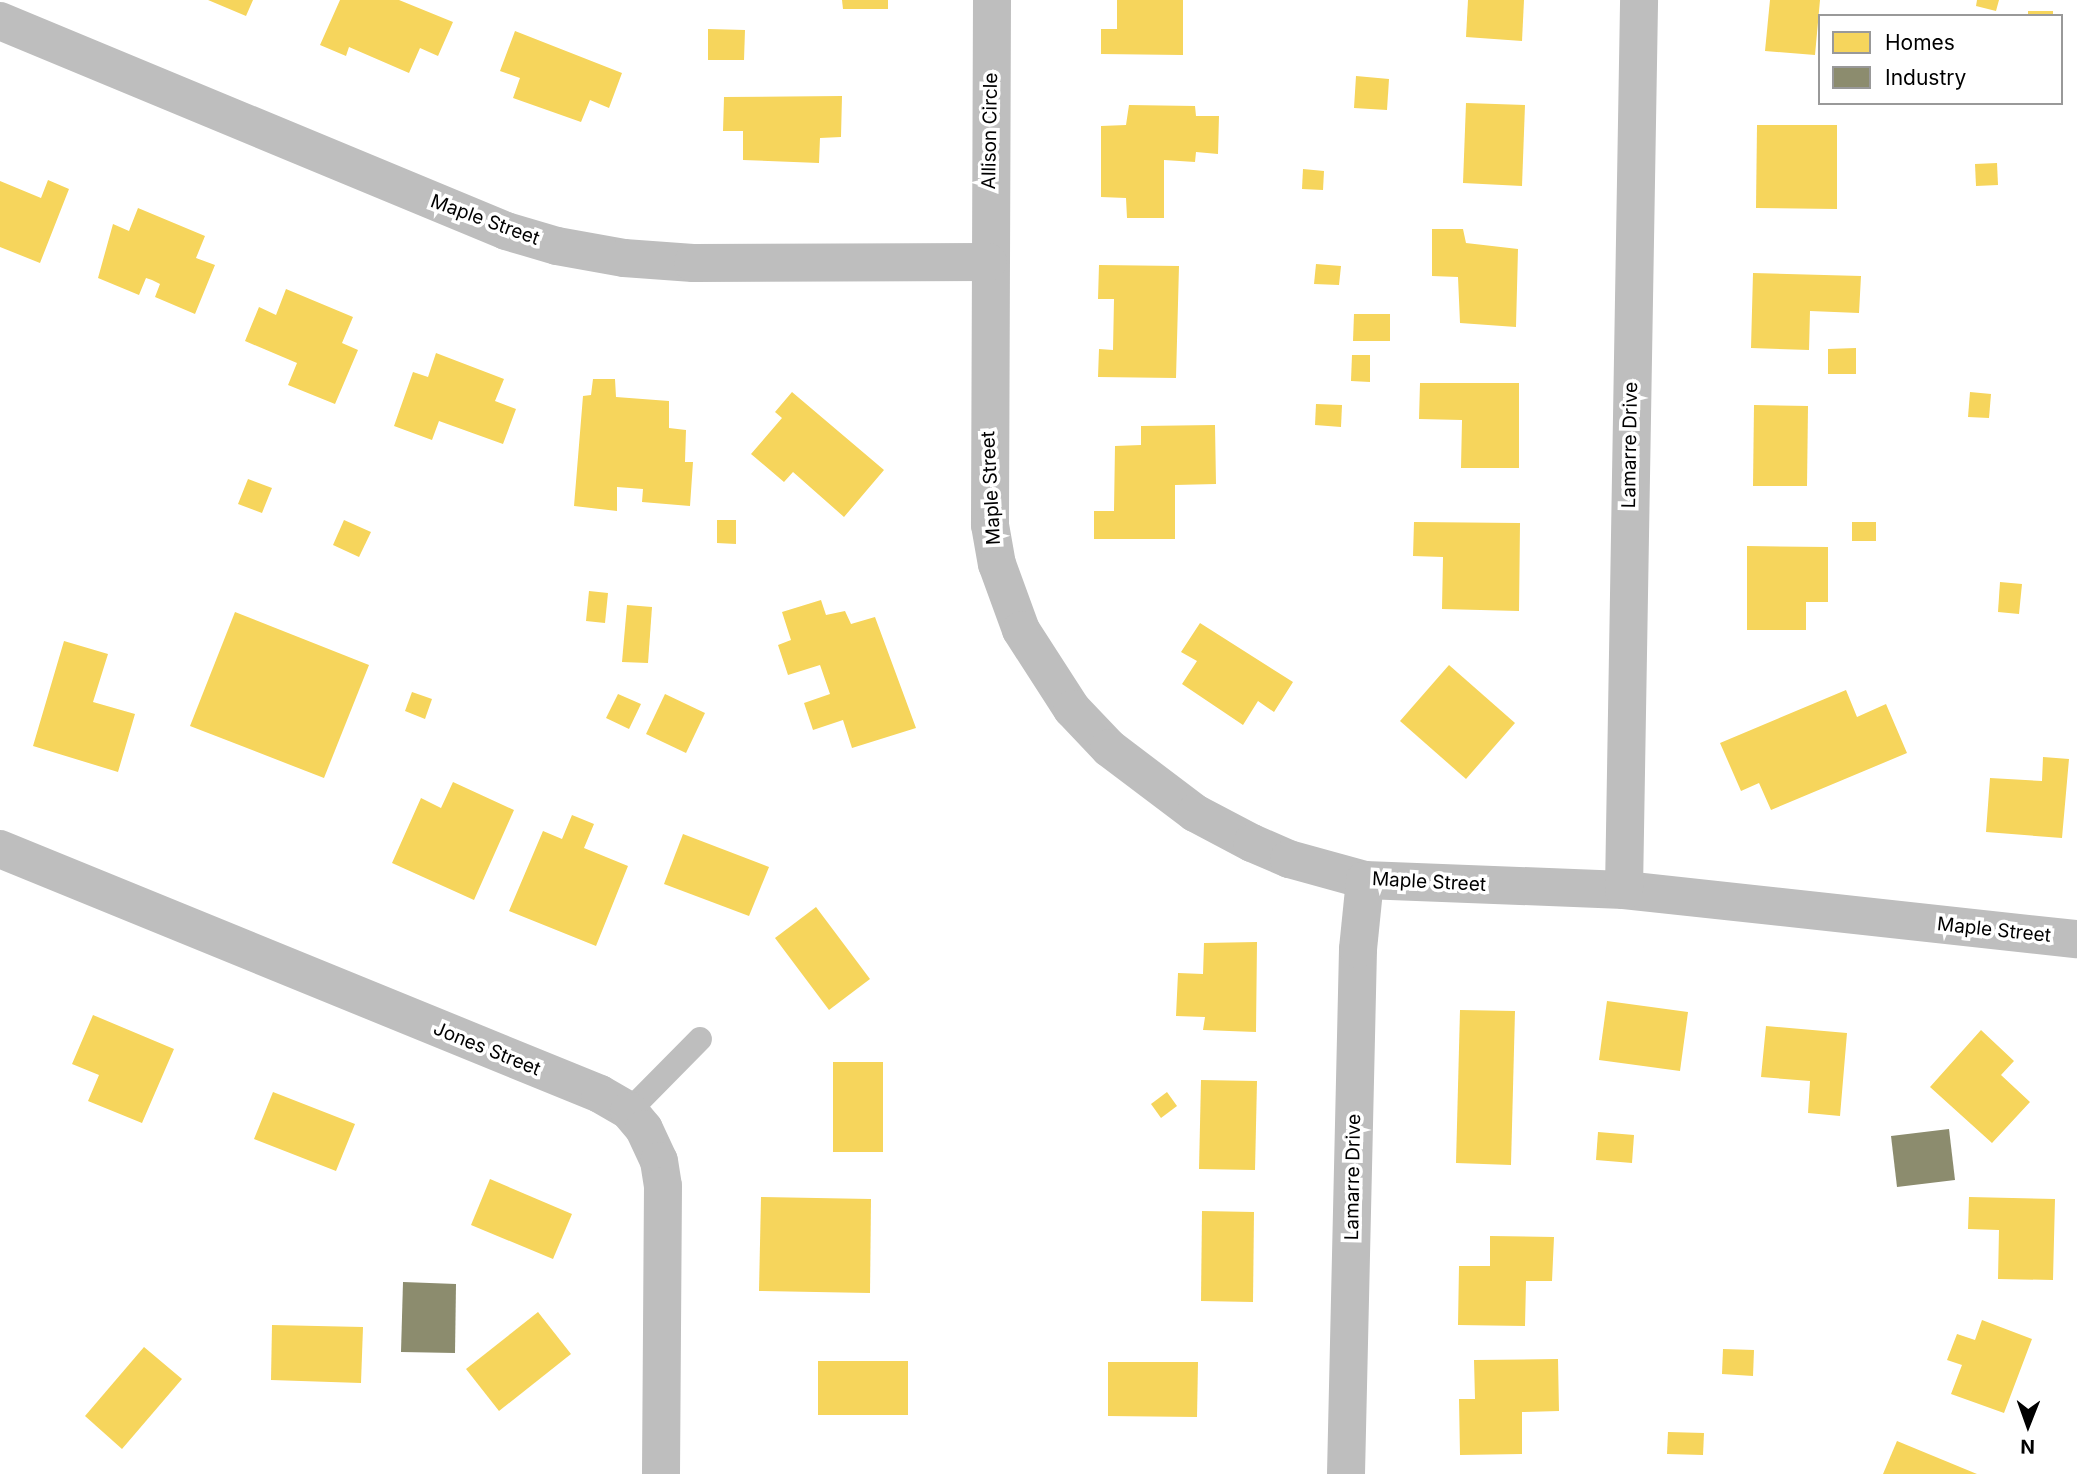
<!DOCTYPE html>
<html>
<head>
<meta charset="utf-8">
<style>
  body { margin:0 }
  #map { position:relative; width:2077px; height:1474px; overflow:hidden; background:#fff; font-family:Inter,sans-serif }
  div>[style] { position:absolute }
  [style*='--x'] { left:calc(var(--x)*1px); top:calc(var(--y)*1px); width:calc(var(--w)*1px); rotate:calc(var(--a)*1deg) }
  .homes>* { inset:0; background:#f6d55c }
  .industry>* { inset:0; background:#8c8c6e }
  .lane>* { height:24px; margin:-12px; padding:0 12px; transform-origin:12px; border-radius:12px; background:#bebebe }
  .street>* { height:38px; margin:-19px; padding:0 19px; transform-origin:19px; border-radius:19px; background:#bebebe }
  span { translate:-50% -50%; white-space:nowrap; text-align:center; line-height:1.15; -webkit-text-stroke:7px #fff; paint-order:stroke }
  .street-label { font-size:19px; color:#000 }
  .legend { position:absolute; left:1818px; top:14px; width:245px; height:91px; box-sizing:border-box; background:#fff; border:2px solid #999; margin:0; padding:9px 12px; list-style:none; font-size:21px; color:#000 }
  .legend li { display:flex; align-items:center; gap:14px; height:35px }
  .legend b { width:35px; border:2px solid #999 }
  .north { position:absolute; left:1993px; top:1390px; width:70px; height:70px; -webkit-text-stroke:5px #fff; paint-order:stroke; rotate:181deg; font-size:19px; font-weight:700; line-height:28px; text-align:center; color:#000 }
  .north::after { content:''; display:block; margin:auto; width:24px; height:32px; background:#000; clip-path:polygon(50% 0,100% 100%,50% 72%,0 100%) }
</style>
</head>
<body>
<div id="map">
  <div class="homes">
    <div style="clip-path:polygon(208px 0,253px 0,246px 16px)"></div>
    <div style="clip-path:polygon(340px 0,399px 0,453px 22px,438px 56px,420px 48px,409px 73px,349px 47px,346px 56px,320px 45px)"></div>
    <div style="clip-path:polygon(842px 0,888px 0,888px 9px,843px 9px)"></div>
    <div style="clip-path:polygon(1117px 0,1183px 0,1183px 55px,1101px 54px,1101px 29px,1117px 29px)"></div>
    <div style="clip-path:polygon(1468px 0,1524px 0,1522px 41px,1466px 37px)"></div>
    <div style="clip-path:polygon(1770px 0,1820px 0,1815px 55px,1765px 51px)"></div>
    <div style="clip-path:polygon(1977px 0,1999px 0,1996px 11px,1976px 6px)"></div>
    <div style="clip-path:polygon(2028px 11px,2053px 11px,2053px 16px,2028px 16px)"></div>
    <div style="clip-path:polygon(708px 29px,745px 30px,744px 60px,708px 60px)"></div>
    <div style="clip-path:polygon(515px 31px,622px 73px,609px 108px,590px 100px,581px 122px,513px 98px,520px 78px,500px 71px)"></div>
    <div style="clip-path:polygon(1356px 76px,1389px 79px,1387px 110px,1354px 108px)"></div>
    <div style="clip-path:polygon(842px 96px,841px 137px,820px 138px,819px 163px,743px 160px,743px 131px,723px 131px,724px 97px)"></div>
    <div style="clip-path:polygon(1466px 103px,1525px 105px,1522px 186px,1463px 183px)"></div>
    <div style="clip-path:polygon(1129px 105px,1195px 106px,1196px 116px,1219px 116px,1218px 154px,1196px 152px,1195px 162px,1164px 160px,1164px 218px,1127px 218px,1126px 198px,1101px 197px,1101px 126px,1126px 125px)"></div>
    <div style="clip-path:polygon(1757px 125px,1837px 125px,1837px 209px,1756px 208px)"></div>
    <div style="clip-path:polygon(1997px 163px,1998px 185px,1976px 186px,1975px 164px)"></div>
    <div style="clip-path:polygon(1303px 169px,1324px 171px,1323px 190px,1302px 189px)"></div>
    <div style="clip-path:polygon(48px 180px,69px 189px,40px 263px,0 247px,0 181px,41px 198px)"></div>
    <div style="clip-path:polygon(138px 208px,205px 236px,196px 258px,215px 265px,195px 314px,155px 297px,160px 284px,152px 280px,146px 278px,139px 295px,98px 278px,113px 224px,129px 231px)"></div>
    <div style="clip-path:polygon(1432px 229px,1463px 229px,1466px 243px,1518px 249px,1516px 327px,1460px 323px,1458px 277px,1432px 276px)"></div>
    <div style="clip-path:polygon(1316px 264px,1341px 266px,1339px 285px,1314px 284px)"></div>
    <div style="clip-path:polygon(1099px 265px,1179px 266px,1176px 378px,1098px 377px,1099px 349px,1113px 350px,1114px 299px,1098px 299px)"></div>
    <div style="clip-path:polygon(1753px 273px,1861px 276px,1859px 313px,1810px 311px,1809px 350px,1751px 348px)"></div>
    <div style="clip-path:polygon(286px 289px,353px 317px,342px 343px,358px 350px,335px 404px,288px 385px,297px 363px,245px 341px,259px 307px,276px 315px)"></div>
    <div style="clip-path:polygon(1354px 314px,1390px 314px,1390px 341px,1353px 341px)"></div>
    <div style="clip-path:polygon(1856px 348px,1856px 374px,1828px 374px,1828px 349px)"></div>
    <div style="clip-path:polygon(436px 353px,504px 379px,495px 401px,516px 409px,503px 444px,439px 421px,432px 440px,394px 426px,413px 372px,428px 377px)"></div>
    <div style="clip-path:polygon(1352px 355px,1370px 355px,1370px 382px,1351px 381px)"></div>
    <div style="clip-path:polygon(593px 379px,615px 379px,616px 397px,669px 401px,669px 428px,686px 430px,685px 462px,693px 462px,690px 506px,642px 502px,643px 489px,617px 487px,617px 511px,574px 506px,583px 396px,591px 395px)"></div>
    <div style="clip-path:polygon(1420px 383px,1519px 383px,1519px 468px,1461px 468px,1462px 420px,1419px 419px)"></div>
    <div style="clip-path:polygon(792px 392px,884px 470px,844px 517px,793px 472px,784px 482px,751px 454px,782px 418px,775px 412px)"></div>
    <div style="clip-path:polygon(1970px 392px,1991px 394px,1989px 418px,1968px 417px)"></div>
    <div style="clip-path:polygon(1316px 404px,1342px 405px,1341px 427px,1315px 425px)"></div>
    <div style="clip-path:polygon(1754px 405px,1808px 406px,1807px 486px,1753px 486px)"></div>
    <div style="clip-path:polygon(1215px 425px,1216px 484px,1175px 485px,1175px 539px,1094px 539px,1094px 511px,1114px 511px,1115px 446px,1141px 445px,1141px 426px)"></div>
    <div style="clip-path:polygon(248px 479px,272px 488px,262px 513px,238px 504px)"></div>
    <div style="clip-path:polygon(344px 520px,371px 532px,359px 557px,333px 545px)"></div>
    <div style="clip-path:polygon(717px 520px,736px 520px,736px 544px,717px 543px)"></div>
    <div style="clip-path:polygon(1414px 522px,1520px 523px,1519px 611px,1442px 609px,1443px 557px,1413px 556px)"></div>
    <div style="clip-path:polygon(1852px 522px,1876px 522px,1876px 541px,1852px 541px)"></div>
    <div style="clip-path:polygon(1747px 546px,1828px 547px,1828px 602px,1806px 602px,1806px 630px,1747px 630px)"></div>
    <div style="clip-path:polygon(2000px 582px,2022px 584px,2019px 614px,1998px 612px)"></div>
    <div style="clip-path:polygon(589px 591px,608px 593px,605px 623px,586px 621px)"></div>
    <div style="clip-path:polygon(821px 600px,826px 615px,845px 611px,851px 624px,875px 617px,916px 728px,852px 748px,843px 720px,813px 730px,804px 703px,830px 694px,820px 665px,788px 675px,778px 645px,791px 640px,782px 612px)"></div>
    <div style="clip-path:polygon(627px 605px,652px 607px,648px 663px,622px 662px)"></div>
    <div style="clip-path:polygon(235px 612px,369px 665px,324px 778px,190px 726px)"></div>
    <div style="clip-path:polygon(1200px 623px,1293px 682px,1274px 712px,1258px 701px,1243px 725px,1182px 684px,1197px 661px,1181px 652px)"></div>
    <div style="clip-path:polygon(64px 641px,108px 654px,93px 702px,135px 714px,118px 772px,33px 746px)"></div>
    <div style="clip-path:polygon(1449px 665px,1515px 723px,1466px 779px,1400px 721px)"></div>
    <div style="clip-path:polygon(1846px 690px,1857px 717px,1886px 704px,1907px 753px,1771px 810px,1759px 783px,1741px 791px,1720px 743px)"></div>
    <div style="clip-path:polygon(412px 692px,432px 699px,425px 719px,405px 711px)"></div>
    <div style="clip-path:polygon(618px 694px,641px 704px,629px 729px,606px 718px)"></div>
    <div style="clip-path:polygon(665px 694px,705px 713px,686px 753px,646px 734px)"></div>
    <div style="clip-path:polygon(2043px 757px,2069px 759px,2062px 838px,1986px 832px,1990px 778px,2042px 781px)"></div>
    <div style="clip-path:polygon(453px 782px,514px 810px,474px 900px,392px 863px,421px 798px,441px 808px)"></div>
    <div style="clip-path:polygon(572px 815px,594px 824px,584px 848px,628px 866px,596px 946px,509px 911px,543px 831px,562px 839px)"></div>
    <div style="clip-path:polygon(683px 834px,769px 867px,749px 916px,664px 884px)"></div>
    <div style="clip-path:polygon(816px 907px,870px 979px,829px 1010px,775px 938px)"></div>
    <div style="clip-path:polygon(1257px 942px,1256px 1032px,1203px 1030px,1205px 1017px,1176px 1016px,1178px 973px,1203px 974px,1204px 943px)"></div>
    <div style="clip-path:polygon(1607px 1001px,1688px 1012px,1680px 1071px,1599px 1060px)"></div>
    <div style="clip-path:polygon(1460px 1010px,1515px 1011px,1511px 1165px,1456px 1163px)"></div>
    <div style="clip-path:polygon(93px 1015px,174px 1049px,142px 1123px,88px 1101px,99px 1075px,72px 1064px)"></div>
    <div style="clip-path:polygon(1766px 1026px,1847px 1033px,1840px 1116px,1808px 1113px,1810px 1081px,1761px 1077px)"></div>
    <div style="clip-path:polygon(1981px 1030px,2014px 1061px,2001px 1075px,2030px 1102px,1992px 1143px,1930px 1087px)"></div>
    <div style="clip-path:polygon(833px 1062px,883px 1062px,883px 1152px,833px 1152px)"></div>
    <div style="clip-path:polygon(1201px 1080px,1257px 1081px,1255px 1170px,1199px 1169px)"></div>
    <div style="clip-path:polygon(273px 1092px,355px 1124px,336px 1171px,254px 1139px)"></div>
    <div style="clip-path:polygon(1167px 1092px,1177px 1106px,1161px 1118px,1151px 1104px)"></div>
    <div style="clip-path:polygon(1598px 1132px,1634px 1135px,1632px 1163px,1596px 1160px)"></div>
    <div style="clip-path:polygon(490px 1179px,572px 1214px,553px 1259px,471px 1225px)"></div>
    <div style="clip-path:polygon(761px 1197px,871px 1199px,870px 1293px,759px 1291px)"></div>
    <div style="clip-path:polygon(1969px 1197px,2055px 1199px,2053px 1280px,1998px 1279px,1999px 1230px,1968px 1229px)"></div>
    <div style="clip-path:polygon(1202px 1211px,1254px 1212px,1253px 1302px,1201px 1301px)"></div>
    <div style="clip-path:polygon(1490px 1236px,1554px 1237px,1552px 1281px,1526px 1281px,1525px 1326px,1458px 1325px,1459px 1266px,1490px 1266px)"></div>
    <div style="clip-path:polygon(538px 1312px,571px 1354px,499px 1411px,466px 1369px)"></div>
    <div style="clip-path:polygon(1982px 1320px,2032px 1339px,2004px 1413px,1951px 1394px,1962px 1365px,1947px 1360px,1957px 1334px,1975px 1340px)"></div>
    <div style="clip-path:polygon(272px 1325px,363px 1327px,361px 1383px,271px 1380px)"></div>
    <div style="clip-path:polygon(144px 1347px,182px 1379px,122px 1449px,85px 1416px)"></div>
    <div style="clip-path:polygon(1723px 1349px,1754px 1350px,1753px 1376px,1722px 1374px)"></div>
    <div style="clip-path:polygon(1558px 1359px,1559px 1411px,1522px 1412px,1522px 1454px,1460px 1455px,1459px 1399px,1475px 1399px,1474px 1360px)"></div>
    <div style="clip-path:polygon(818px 1361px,908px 1361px,908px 1415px,818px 1415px)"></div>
    <div style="clip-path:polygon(1108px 1362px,1198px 1362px,1197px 1417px,1108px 1416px)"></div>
    <div style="clip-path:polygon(1668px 1432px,1704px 1433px,1703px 1455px,1667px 1454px)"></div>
    <div style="clip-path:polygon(1897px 1441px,1977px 1474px,1883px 1474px)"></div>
  </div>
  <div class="industry">
    <div style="clip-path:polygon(1949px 1129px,1955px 1180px,1897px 1187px,1891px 1136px)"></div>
    <div style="clip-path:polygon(403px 1282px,456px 1284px,455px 1353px,401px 1352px)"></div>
  </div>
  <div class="lane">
    <div style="--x:629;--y:1111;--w:101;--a:-45.4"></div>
  </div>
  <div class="street">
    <div style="--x:992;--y:0;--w:525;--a:90.22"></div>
    <div style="--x:990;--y:525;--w:40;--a:80"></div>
    <div style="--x:997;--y:564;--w:70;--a:70"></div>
    <div style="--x:1021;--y:630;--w:94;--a:57.2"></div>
    <div style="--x:1072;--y:709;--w:54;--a:46.5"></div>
    <div style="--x:1109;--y:748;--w:108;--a:37.1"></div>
    <div style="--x:1195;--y:813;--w:64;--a:27.8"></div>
    <div style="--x:1252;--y:843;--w:40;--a:23.4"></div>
    <div style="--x:1289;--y:859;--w:79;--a:15.4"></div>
    <div style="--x:1365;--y:880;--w:259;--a:2.2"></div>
    <div style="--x:1624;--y:890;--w:456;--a:6.2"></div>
    <div style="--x:0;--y:21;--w:548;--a:22.54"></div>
    <div style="--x:506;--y:231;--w:53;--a:16.4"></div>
    <div style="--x:557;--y:246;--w:68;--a:10.2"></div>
    <div style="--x:624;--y:258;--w:69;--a:4.1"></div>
    <div style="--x:693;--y:263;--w:295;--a:-0.2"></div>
    <div style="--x:0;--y:849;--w:648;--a:22.21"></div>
    <div style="--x:600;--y:1094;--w:34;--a:30"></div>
    <div style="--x:629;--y:1111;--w:23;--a:50"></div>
    <div style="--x:644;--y:1129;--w:35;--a:65"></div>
    <div style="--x:659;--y:1161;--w:25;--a:81"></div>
    <div style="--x:663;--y:1186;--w:288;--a:90.4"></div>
    <div style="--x:1624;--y:890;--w:890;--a:-89.03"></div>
    <div style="--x:1346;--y:1474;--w:525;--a:-88.69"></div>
    <div style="--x:1358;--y:949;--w:69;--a:-84.2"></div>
  </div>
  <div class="street-label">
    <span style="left:990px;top:131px;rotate:-89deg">Allison Circle</span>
    <span style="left:485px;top:220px;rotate:20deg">Maple Street</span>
    <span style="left:1630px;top:445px;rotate:-89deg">Lamarre Drive</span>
    <span style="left:991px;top:488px;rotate:-93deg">Maple Street</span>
    <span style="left:1429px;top:882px;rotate:3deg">Maple Street</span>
    <span style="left:1994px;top:930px;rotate:6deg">Maple Street</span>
    <span style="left:487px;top:1049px;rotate:22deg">Jones Street</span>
    <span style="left:1353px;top:1177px;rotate:-89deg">Lamarre Drive</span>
  </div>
  <ul class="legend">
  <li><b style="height:19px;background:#f6d55c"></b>Homes</li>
  <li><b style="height:19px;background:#8c8c6e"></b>Industry</li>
  </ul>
  <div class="north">N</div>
</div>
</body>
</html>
